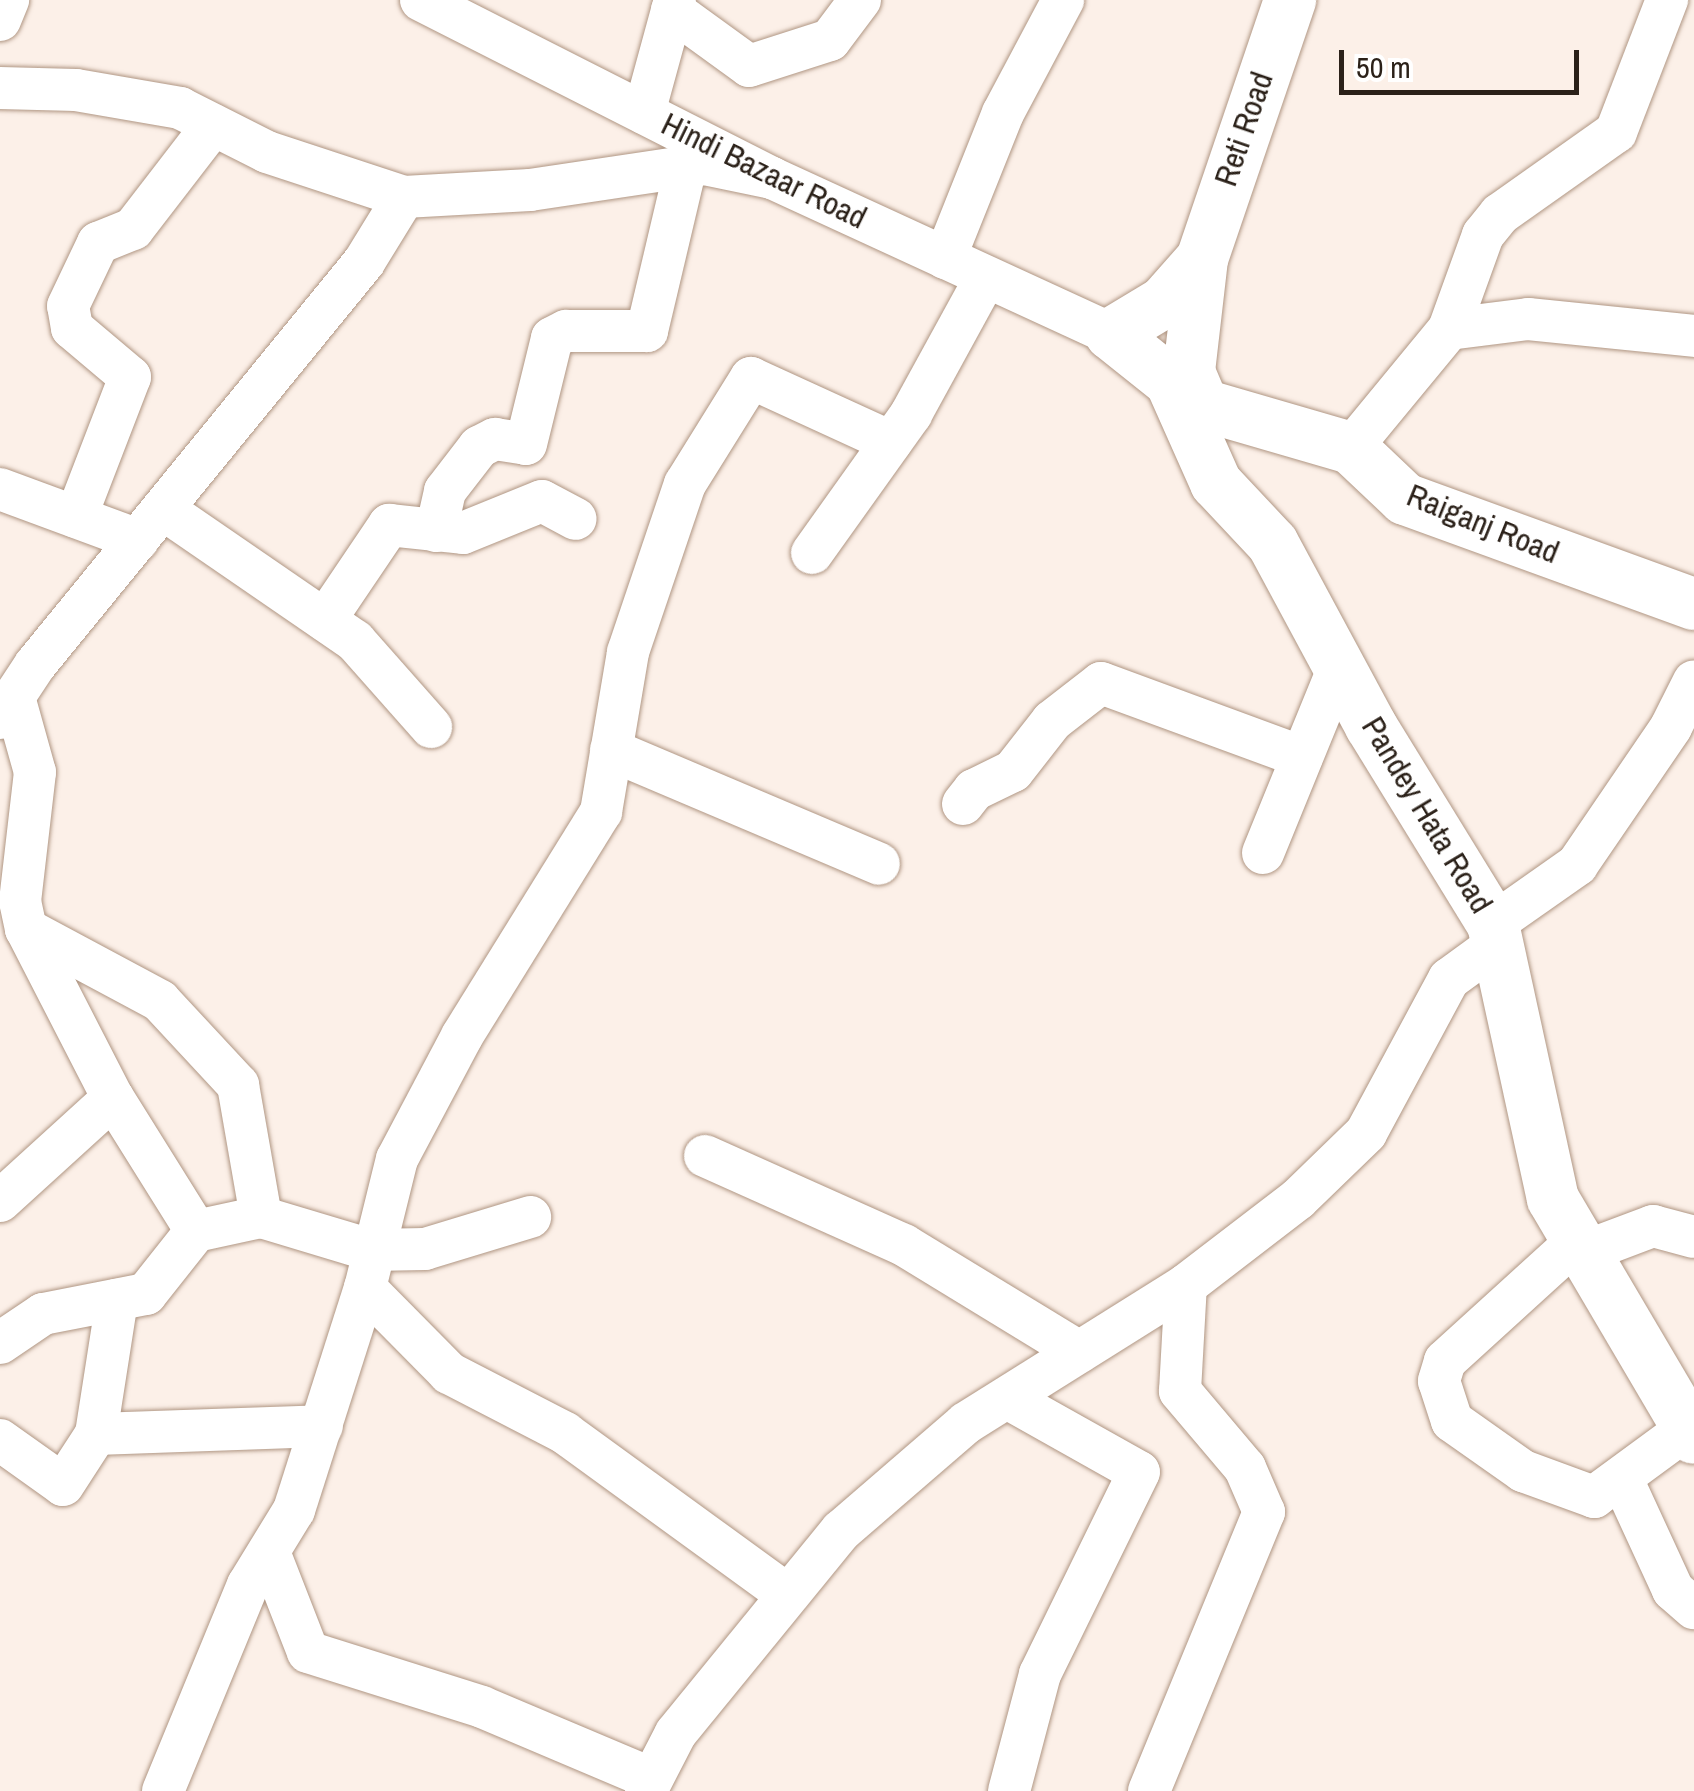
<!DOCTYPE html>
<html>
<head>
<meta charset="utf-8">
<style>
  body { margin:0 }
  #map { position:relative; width:1694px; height:1791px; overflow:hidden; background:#fcf0e8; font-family:"Archivo Narrow",sans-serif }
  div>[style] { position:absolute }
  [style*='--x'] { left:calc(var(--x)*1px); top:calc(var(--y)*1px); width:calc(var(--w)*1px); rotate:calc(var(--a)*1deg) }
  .roads { filter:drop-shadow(0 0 2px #b09683) drop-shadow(0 0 2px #b09683) }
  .minor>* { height:42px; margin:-21px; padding:0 21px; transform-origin:21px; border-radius:21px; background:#fff }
  .major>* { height:52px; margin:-26px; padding:0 26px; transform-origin:26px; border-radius:26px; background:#fff }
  span { translate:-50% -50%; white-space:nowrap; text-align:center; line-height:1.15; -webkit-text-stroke:10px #fff; paint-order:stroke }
  .street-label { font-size:32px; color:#2b2119 }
  .scale { position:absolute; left:1339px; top:50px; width:240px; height:45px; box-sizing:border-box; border:5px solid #2b2119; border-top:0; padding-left:12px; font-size:30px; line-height:35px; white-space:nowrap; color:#2b2119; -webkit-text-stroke:8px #fff; paint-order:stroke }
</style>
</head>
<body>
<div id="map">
  <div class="roads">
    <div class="minor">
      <div style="--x:421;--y:0;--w:394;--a:26.9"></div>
      <div style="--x:772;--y:178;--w:373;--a:24.7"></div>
      <div style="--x:672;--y:10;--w:95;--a:36"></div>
      <div style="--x:749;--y:66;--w:85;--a:-17.8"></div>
      <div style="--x:830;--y:40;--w:50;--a:-53.1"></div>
      <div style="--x:0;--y:20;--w:22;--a:-68"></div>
      <div style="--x:0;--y:88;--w:76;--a:1.5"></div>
      <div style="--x:76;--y:90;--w:106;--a:9.8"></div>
      <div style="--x:180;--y:108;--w:97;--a:26.8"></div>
      <div style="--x:267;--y:152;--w:144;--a:18.2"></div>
      <div style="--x:644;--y:113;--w:117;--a:-74.7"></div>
      <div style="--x:945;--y:258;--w:156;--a:-68.2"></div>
      <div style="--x:1003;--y:113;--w:128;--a:-62"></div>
      <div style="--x:1449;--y:329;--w:80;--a:-7.2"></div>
      <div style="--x:1528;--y:319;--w:167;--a:5.8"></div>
      <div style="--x:1351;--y:448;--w:154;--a:-50.5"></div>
      <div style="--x:1449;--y:329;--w:100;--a:-70.1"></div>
      <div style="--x:1483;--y:235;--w:27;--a:-51"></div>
      <div style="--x:1500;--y:214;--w:142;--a:-35.3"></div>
      <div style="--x:1616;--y:132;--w:142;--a:-68.9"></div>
      <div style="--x:0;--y:489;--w:147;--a:20.3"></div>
      <div style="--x:163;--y:509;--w:233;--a:34.5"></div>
      <div style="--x:355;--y:641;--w:115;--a:48.5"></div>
      <div style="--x:76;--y:517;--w:150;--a:-68.9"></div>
      <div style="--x:130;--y:377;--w:76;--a:-139.8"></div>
      <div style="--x:72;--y:328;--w:22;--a:-100"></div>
      <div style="--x:68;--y:306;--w:70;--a:-64.5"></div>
      <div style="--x:98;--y:243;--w:38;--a:-22"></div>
      <div style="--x:133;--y:229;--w:131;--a:-52.4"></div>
      <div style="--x:436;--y:531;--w:41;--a:-77.3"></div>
      <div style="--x:445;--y:491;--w:56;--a:-52.3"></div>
      <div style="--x:479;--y:447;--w:18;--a:-27"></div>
      <div style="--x:495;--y:439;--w:31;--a:9"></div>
      <div style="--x:526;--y:444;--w:109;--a:-76.2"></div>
      <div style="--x:552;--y:338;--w:16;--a:-27"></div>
      <div style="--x:566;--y:331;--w:81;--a:0"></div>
      <div style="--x:647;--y:331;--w:170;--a:-76.7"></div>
      <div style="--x:812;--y:553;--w:171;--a:-54.5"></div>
      <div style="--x:911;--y:414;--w:154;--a:-61.3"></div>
      <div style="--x:325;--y:620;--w:115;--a:-56"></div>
      <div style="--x:389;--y:525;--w:74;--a:6.2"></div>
      <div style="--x:463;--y:533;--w:85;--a:-22.1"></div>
      <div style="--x:542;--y:501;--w:38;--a:28"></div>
      <div style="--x:14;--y:697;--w:78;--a:74.4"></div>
      <div style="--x:35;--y:772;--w:130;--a:96.6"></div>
      <div style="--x:20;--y:901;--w:29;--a:78"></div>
      <div style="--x:26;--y:929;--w:190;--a:62.8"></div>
      <div style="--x:113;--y:1098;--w:157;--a:58"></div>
      <div style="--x:196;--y:1231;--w:66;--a:-12.2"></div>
      <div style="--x:261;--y:1217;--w:115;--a:16.7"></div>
      <div style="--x:371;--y:1250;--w:54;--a:-1.1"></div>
      <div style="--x:425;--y:1249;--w:110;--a:-16.9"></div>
      <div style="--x:0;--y:718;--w:64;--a:-56.6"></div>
      <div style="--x:35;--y:665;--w:520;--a:-50.77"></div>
      <div style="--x:364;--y:262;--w:76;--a:-58.4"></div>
      <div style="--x:404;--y:197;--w:126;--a:-3.2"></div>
      <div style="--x:530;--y:190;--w:176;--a:-8.5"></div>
      <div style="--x:704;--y:164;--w:69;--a:11.6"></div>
      <div style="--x:611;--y:750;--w:291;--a:23"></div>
      <div style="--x:963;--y:804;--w:18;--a:-52"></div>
      <div style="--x:974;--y:790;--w:43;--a:-26"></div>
      <div style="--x:1013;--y:771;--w:63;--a:-52"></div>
      <div style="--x:1052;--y:721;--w:62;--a:-37.8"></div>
      <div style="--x:1101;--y:683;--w:214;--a:20.2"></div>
      <div style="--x:1263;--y:853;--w:201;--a:-67.8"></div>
      <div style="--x:1493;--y:924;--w:103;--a:-35.1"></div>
      <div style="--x:1577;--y:865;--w:167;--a:-55.7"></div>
      <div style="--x:1671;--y:727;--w:51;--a:-63.4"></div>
      <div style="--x:26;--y:929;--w:152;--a:28.2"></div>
      <div style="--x:160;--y:1001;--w:115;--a:47.1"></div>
      <div style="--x:238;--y:1085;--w:134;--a:80.1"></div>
      <div style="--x:705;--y:1156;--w:218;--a:24.1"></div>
      <div style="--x:904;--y:1245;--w:205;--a:31.4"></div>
      <div style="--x:0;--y:1201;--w:153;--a:-42.3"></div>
      <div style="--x:1578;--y:1240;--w:180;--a:137.7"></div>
      <div style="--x:1445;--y:1361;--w:21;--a:107"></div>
      <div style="--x:1439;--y:1381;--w:42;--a:72"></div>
      <div style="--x:1452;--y:1421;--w:87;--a:35.2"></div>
      <div style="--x:1523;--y:1471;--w:76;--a:20.1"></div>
      <div style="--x:1594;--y:1497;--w:117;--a:-36.3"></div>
      <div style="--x:1584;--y:1252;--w:74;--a:-20.6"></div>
      <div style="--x:1653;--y:1226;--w:42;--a:15"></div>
      <div style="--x:365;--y:1288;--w:120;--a:45.3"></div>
      <div style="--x:449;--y:1373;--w:131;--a:27.3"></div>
      <div style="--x:565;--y:1433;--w:274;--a:36"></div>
      <div style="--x:0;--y:1343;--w:52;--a:-34"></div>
      <div style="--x:43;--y:1314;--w:105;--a:-11"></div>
      <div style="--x:146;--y:1294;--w:80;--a:-51.6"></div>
      <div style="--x:1007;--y:1398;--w:151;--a:29.3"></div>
      <div style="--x:1139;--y:1472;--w:225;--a:116.1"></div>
      <div style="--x:1040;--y:1674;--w:121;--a:104.8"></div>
      <div style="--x:96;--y:1434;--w:136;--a:-81.1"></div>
      <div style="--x:0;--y:1440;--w:77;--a:35.5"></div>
      <div style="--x:63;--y:1485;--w:61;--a:-57.1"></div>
      <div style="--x:96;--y:1434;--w:226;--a:-2"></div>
      <div style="--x:1622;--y:1479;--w:122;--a:65.3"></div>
      <div style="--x:1673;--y:1590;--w:28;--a:41"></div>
      <div style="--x:269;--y:1552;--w:107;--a:68.7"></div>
      <div style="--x:308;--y:1652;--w:182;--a:17.5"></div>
      <div style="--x:482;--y:1707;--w:182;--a:22.9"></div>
      <div style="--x:163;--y:1791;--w:223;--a:-67.6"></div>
      <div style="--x:248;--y:1585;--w:88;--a:-58.5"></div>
      <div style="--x:294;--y:1510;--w:233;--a:-72.3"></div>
      <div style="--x:365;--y:1288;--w:133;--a:-76.1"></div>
      <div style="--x:397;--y:1159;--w:139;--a:-62.1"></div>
      <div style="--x:462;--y:1036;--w:264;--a:-58.2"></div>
      <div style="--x:601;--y:812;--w:162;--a:-80.4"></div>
      <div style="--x:628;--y:652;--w:177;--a:-71.3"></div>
      <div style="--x:685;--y:484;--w:125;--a:-58.1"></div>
      <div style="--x:751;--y:378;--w:154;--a:24.6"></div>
      <div style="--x:646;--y:1791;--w:65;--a:-62.7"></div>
      <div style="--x:676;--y:1733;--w:261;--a:-50.8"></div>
      <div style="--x:841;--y:1531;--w:165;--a:-40.8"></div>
      <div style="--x:966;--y:1423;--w:260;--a:-32.1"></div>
      <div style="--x:1186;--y:1285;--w:141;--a:-37.5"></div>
      <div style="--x:1298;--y:1199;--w:95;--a:-44.1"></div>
      <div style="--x:1366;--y:1133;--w:175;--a:-61.7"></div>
      <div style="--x:1449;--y:979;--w:59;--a:-36.1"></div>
      <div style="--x:1149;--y:1791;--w:302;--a:-67.6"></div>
      <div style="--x:1264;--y:1512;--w:48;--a:-113.4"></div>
      <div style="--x:1245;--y:1468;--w:101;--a:-130.2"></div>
      <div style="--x:1180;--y:1391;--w:106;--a:-86.8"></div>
    </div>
    <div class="major">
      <div style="--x:1202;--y:259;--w:114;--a:96.6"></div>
      <div style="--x:1189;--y:372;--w:21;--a:151"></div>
      <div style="--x:1171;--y:382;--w:77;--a:-141.3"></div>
      <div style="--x:1111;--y:334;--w:62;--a:-31.1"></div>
      <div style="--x:1164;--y:302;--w:57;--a:-48.5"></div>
      <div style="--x:1202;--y:259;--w:274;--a:-71.2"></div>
      <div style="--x:1189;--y:372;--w:36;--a:67"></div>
      <div style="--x:1203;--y:405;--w:154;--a:16.2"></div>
      <div style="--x:1351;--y:448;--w:74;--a:43.4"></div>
      <div style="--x:1405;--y:499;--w:307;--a:20"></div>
      <div style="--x:1171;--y:382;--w:111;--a:66"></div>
      <div style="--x:1216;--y:483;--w:83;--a:46.9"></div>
      <div style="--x:1273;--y:544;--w:207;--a:61.7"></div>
      <div style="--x:1371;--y:726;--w:233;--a:58.4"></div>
      <div style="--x:1493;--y:924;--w:281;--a:77.7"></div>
      <div style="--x:1553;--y:1199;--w:277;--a:59.5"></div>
    </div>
  </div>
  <div class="street-label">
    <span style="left:1244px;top:129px;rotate:-71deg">Reti Road</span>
    <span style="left:764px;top:171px;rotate:26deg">Hindi Bazaar Road</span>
    <span style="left:1483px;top:524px;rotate:22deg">Raiganj Road</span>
    <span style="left:1427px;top:815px;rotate:59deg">Pandey Hata Road</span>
  </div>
  <div class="scale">50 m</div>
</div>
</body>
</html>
